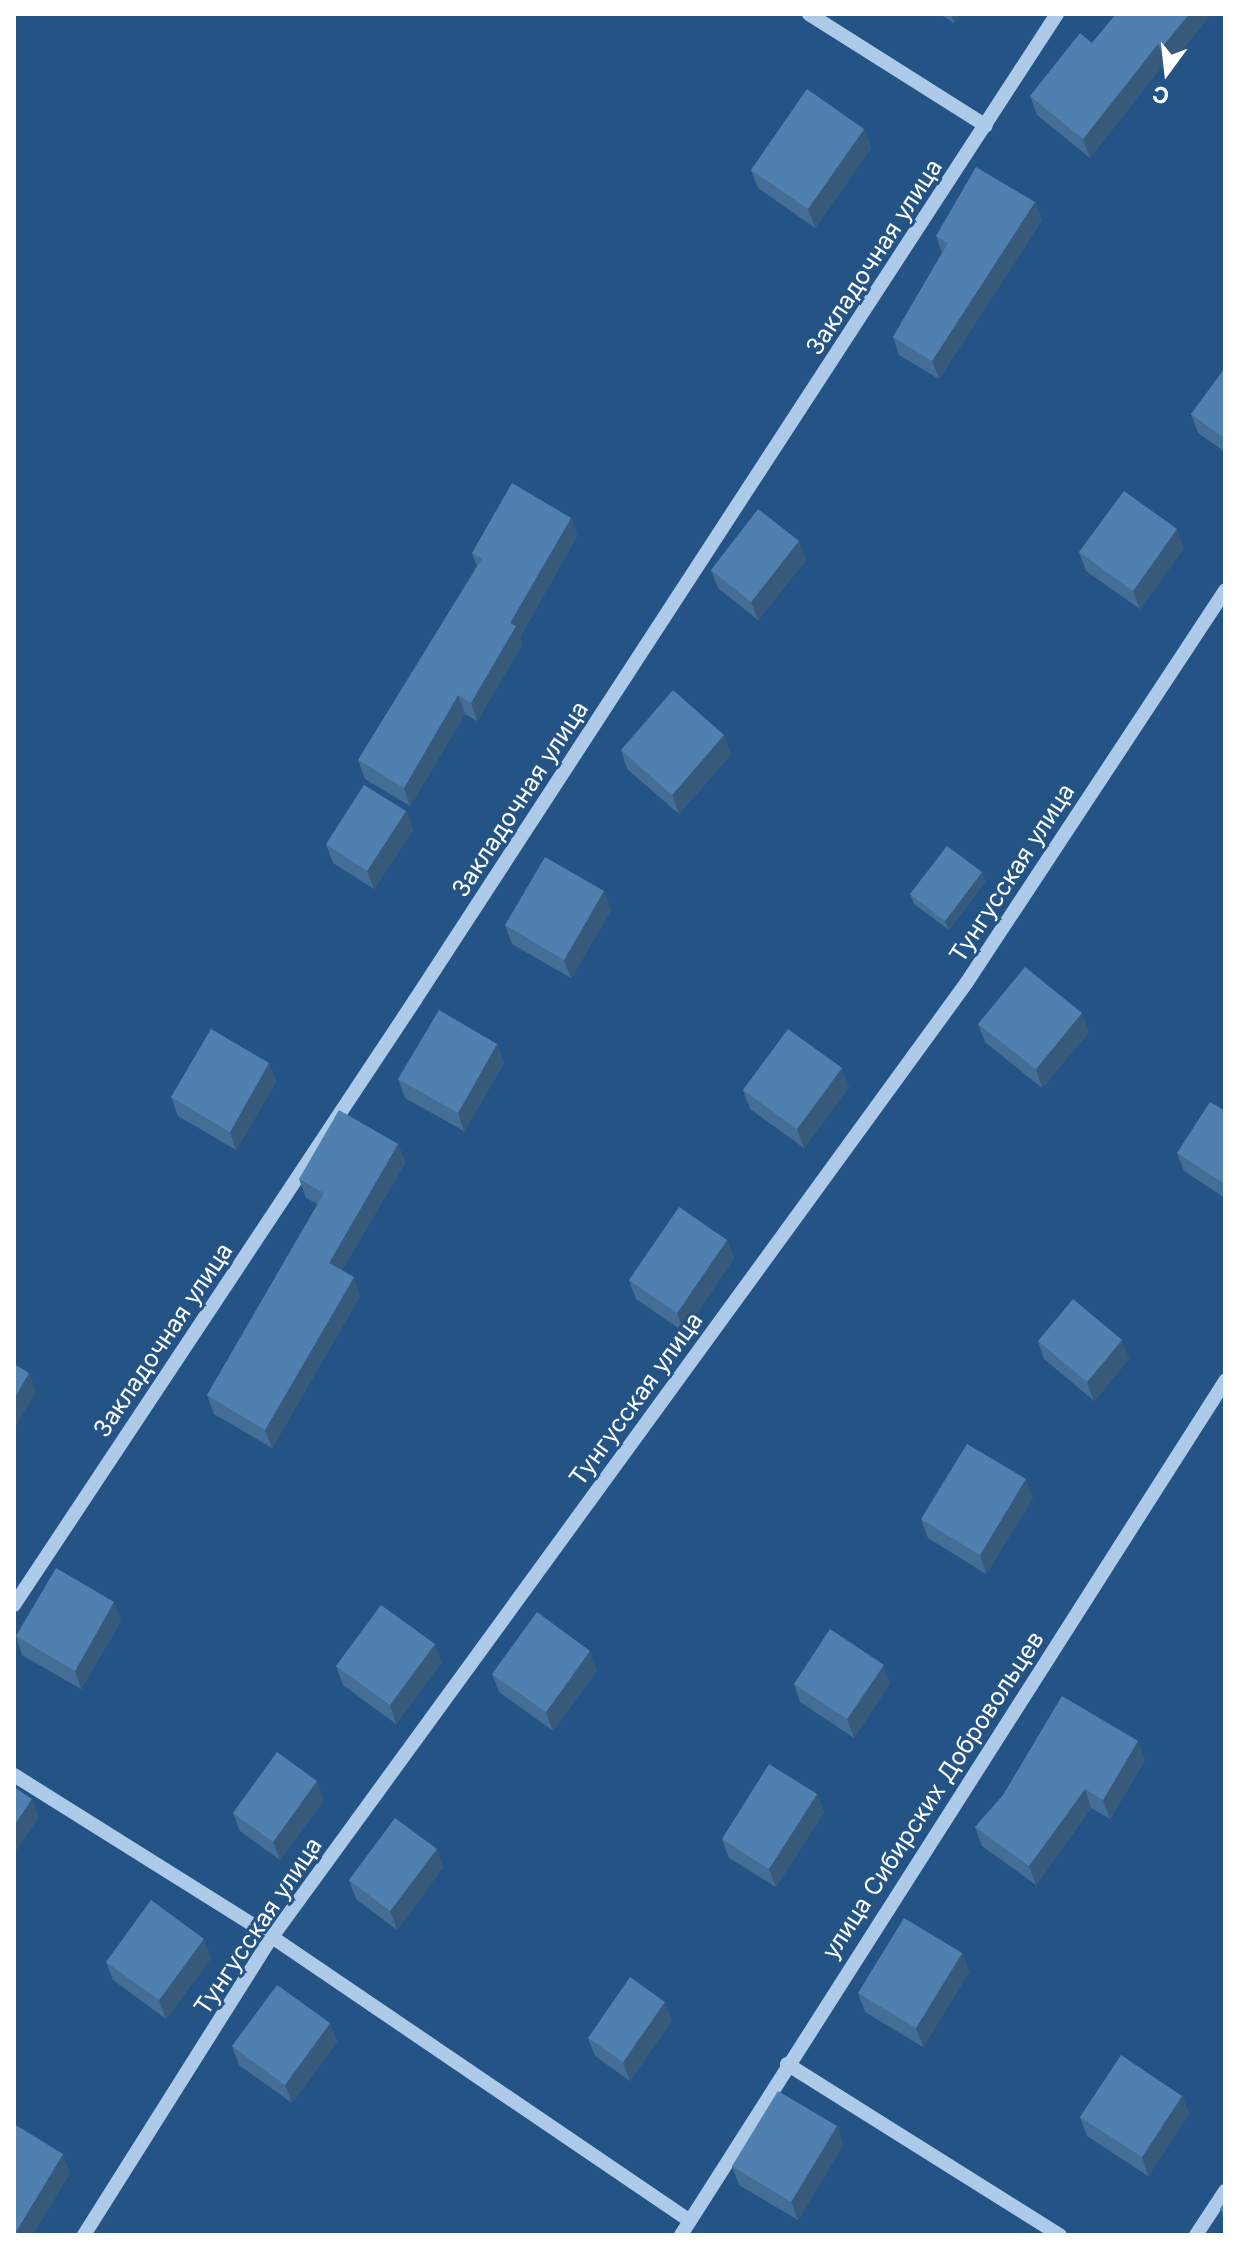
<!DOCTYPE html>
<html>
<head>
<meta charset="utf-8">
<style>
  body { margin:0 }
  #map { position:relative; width:1239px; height:2249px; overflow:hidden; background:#245485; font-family:Inter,sans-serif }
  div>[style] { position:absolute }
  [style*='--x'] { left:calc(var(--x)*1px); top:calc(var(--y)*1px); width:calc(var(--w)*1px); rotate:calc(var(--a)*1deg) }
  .minor>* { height:14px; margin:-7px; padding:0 7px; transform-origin:7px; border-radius:7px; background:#adcbe9 }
  .wall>* { inset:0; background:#456e96 }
  .shaded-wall>* { inset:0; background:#385a7a }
  .building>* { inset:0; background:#5080af }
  span { translate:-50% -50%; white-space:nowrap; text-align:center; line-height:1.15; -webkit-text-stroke:6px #245485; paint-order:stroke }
  .street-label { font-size:24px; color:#fff }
  .frame { position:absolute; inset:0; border:16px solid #fff; pointer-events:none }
  .north { position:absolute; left:1127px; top:32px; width:80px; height:80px; -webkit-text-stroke:6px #245485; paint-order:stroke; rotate:195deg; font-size:22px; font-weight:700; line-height:32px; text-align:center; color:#fff }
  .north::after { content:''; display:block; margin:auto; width:28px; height:36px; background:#fff; clip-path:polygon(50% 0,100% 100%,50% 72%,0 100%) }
</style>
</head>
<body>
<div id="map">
  <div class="minor">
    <div style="--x:809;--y:14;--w:209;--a:32.3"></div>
    <div style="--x:14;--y:1605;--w:726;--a:-56.46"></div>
    <div style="--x:415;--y:1000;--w:1177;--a:-56.93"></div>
    <div style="--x:14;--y:1775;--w:305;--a:32.1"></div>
    <div style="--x:272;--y:1937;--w:505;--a:34.19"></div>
    <div style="--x:787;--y:2064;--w:322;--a:32.1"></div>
    <div style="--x:84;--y:2235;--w:352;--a:-57.8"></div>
    <div style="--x:272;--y:1937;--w:1181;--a:-53.95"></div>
    <div style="--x:967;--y:982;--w:469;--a:-56.6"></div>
    <div style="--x:681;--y:2235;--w:1013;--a:-57.5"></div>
    <div style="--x:1196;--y:2235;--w:53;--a:-56.6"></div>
  </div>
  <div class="wall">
    <div style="clip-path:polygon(940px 14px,961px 14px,954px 23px)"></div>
    <div style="clip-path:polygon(1116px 14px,1211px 14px,1169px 66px,1165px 62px,1090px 158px,1037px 115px,1030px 96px,1092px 43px)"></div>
    <div style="clip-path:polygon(864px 129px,871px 148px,815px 228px,758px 188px,751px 170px)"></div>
    <div style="clip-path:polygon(1035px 202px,1042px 220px,939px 379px,899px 355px,893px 337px,942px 253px,936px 236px)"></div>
    <div style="clip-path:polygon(1225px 368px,1225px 452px,1198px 433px,1191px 414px)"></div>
    <div style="clip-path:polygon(571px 518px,577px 536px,520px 637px,522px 645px,477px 721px,465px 714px,410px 806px,365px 779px,358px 760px,477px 566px,472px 553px)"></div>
    <div style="clip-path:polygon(1184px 548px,1140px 609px,1086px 571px,1079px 552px)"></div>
    <div style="clip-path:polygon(806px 560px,758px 620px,718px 588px,711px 570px)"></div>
    <div style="clip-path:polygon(621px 750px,731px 754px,679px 814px,627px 769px)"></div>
    <div style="clip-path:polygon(406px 811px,413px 830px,374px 889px,333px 863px,326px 844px)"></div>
    <div style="clip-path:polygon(982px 872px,985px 882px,949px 930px,914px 904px,910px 894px)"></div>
    <div style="clip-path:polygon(611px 910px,571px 978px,512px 944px,505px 925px)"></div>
    <div style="clip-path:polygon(978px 1024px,1089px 1032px,1042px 1088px,985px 1042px)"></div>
    <div style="clip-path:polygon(497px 1044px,504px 1063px,464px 1131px,405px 1098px,398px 1079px)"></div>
    <div style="clip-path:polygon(269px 1063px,276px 1082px,236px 1150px,178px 1116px,171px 1097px)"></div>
    <div style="clip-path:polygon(849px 1087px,804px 1148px,750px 1109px,743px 1090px)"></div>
    <div style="clip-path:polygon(1225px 1111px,1225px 1198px,1184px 1171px,1177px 1153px)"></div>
    <div style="clip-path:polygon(398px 1144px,405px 1163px,342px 1270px,360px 1296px,272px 1448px,214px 1414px,207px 1395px,318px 1204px,306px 1198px,299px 1179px)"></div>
    <div style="clip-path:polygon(727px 1240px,734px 1258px,684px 1332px,636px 1299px,629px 1280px)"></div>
    <div style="clip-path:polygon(1038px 1341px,1129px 1359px,1094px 1401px,1044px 1359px)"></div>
    <div style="clip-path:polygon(1033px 1498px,986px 1574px,928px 1538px,921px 1519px)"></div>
    <div style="clip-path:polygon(121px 1621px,81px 1689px,22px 1655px,16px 1636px)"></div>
    <div style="clip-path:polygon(435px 1644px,441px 1663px,396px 1724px,343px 1685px,336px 1666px)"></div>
    <div style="clip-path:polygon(597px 1670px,553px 1731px,499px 1692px,492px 1674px)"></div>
    <div style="clip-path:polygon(890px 1683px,854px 1738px,800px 1702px,794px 1684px)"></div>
    <div style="clip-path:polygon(1145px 1760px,1110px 1819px,1091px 1808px,1036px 1885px,982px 1846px,975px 1827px)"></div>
    <div style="clip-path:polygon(817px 1794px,824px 1812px,776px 1887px,729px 1858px,722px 1839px)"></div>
    <div style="clip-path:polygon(324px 1800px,280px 1860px,240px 1831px,233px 1813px)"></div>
    <div style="clip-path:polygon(443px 1867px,397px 1930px,356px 1899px,349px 1880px)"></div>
    <div style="clip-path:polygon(962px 1953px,969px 1972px,923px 2047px,865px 2012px,858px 1993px)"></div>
    <div style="clip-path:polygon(211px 1958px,166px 2019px,113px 1980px,106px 1962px)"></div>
    <div style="clip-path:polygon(672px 2020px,630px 2081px,595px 2056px,588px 2038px)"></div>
    <div style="clip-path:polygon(330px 2023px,337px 2042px,292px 2103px,239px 2065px,232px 2046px)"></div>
    <div style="clip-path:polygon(1182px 2096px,1189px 2114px,1148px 2176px,1087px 2136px,1080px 2117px)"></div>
    <div style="clip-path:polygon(14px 2124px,70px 2173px,32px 2235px,14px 2235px)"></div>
    <div style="clip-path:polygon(837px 2126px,843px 2145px,798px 2220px,739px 2185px,732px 2166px)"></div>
    <div style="clip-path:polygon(1225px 2202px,1225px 2223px,1220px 2209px)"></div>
  </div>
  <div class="shaded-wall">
    <div style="clip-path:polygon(951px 14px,961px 14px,954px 23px)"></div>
    <div style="clip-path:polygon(1189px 14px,1211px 14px,1169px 66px,1162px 47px)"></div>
    <div style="clip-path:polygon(1158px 44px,1165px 62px,1090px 158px,1083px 139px)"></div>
    <div style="clip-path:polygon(864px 129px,871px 148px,815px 228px,808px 209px)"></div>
    <div style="clip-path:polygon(1035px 202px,1042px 220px,939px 379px,932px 361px)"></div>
    <div style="clip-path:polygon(571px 518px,577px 536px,520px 637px,522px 645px,477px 721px,471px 703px,510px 623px)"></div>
    <div style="clip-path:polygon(1177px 529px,1184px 548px,1140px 609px,1133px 591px)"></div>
    <div style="clip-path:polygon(799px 541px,806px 560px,758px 620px,751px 602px)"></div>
    <div style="clip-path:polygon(458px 695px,465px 714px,410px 806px,404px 788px)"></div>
    <div style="clip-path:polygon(724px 735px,731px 754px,679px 814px,672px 795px)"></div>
    <div style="clip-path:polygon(406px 811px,413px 830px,374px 889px,367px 871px)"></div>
    <div style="clip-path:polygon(982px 872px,985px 882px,949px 930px,945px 921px)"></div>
    <div style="clip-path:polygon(604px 891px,611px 910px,571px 978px,564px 960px)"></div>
    <div style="clip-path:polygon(1082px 1013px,1089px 1032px,1042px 1088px,1036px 1069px)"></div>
    <div style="clip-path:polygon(497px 1044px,504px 1063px,464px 1131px,458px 1113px)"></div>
    <div style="clip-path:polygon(269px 1063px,276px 1082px,236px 1150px,230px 1132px)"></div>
    <div style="clip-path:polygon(842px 1068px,849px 1087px,804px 1148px,797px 1129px)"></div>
    <div style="clip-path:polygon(398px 1144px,405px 1163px,336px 1281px,329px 1263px)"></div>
    <div style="clip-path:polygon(727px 1240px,734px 1258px,684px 1332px,677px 1313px)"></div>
    <div style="clip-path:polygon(354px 1277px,360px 1296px,272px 1448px,265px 1430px)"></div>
    <div style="clip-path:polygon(1122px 1340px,1129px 1359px,1094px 1401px,1087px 1382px)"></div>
    <div style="clip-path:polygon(29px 1373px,36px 1392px,14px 1429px,14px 1399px)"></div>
    <div style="clip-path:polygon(1026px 1479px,1033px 1498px,986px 1574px,980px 1555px)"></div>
    <div style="clip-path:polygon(114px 1602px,121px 1621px,81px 1689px,75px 1671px)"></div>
    <div style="clip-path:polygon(435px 1644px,441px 1663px,396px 1724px,390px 1705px)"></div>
    <div style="clip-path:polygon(590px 1651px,597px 1670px,553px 1731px,546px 1712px)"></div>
    <div style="clip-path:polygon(884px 1665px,890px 1683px,854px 1738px,847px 1719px)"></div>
    <div style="clip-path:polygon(1138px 1741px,1145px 1760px,1110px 1819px,1103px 1800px)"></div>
    <div style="clip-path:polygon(317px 1781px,324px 1800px,280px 1860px,273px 1842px)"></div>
    <div style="clip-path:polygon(1085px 1789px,1091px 1808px,1036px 1885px,1029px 1866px)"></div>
    <div style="clip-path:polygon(817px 1794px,824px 1812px,776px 1887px,769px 1869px)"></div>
    <div style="clip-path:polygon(32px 1799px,39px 1818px,14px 1854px,14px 1826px)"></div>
    <div style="clip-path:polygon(437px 1849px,443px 1867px,397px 1930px,390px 1911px)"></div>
    <div style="clip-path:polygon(204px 1939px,211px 1958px,166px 2019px,159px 2000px)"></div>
    <div style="clip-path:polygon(962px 1953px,969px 1972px,923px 2047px,916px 2028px)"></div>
    <div style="clip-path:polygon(665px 2002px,672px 2020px,630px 2081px,623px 2062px)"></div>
    <div style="clip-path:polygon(330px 2023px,337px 2042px,292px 2103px,285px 2085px)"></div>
    <div style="clip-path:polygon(1182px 2096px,1189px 2114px,1148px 2176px,1142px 2157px)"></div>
    <div style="clip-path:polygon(837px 2126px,843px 2145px,798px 2220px,791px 2202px)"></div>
    <div style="clip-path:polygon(63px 2154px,70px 2173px,32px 2235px,19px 2235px,17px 2230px)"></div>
  </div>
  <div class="building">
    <div style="clip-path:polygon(1116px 14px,1189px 14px,1162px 47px,1158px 44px,1083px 139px,1030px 96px,1080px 33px,1092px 43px)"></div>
    <div style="clip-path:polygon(807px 89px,864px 129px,808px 209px,751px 170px)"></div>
    <div style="clip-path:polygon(976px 167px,1035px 202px,932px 361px,893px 337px,948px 243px,936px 236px)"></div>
    <div style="clip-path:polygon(1225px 368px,1225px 439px,1191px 414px)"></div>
    <div style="clip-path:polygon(512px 483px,571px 518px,510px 623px,516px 626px,471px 703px,458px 695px,404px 788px,358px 760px,482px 559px,472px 553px)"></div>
    <div style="clip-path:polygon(1124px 491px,1177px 529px,1133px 591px,1079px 552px)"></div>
    <div style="clip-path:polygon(758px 509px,799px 541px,751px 602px,711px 570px)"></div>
    <div style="clip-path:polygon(673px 690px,724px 735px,672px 795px,621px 750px)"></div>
    <div style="clip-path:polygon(364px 785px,406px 811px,367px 871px,326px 844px)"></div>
    <div style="clip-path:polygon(947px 846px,982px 872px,945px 921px,910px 894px)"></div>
    <div style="clip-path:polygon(545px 857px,604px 891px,564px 960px,505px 925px)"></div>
    <div style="clip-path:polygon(1025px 967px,1082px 1013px,1036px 1069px,978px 1024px)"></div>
    <div style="clip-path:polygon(439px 1010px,497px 1044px,458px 1113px,398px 1079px)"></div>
    <div style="clip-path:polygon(211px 1029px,269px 1063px,230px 1132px,171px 1097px)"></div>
    <div style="clip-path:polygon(788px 1029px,842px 1068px,797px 1129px,743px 1090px)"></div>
    <div style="clip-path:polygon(1210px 1102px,1225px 1111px,1225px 1184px,1177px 1153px)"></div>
    <div style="clip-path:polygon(339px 1110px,398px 1144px,329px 1263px,354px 1277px,265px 1430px,207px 1395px,324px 1193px,299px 1179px)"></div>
    <div style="clip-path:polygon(679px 1207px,727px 1240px,677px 1313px,629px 1280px)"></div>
    <div style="clip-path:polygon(1073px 1299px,1122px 1340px,1087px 1382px,1038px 1341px)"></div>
    <div style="clip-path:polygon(14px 1364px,29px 1373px,14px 1399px)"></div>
    <div style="clip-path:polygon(967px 1444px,1026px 1479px,980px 1555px,921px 1519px)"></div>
    <div style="clip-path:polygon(56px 1568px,114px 1602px,75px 1671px,16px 1636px)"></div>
    <div style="clip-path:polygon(381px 1605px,435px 1644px,390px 1705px,336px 1666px)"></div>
    <div style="clip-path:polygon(537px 1612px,590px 1651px,546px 1712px,492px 1674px)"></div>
    <div style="clip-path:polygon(830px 1629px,884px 1665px,847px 1719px,794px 1684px)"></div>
    <div style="clip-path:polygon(1062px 1696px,1138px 1741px,1103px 1800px,1085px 1789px,1029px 1866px,975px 1827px,1003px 1795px)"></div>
    <div style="clip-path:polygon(277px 1752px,317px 1781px,273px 1842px,233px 1813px)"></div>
    <div style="clip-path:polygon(769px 1764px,817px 1794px,769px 1869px,722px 1839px)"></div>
    <div style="clip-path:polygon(14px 1787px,32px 1799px,14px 1826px)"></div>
    <div style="clip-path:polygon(395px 1818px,437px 1849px,390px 1911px,349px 1880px)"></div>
    <div style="clip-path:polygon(151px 1900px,204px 1939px,159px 2000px,106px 1962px)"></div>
    <div style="clip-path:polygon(904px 1918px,962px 1953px,916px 2028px,858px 1993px)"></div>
    <div style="clip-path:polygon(630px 1977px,665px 2002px,623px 2062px,588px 2038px)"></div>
    <div style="clip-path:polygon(277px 1985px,330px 2023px,285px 2085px,232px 2046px)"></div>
    <div style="clip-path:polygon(1121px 2055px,1182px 2096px,1142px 2157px,1080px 2117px)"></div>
    <div style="clip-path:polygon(778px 2091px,837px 2126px,791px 2202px,732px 2166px)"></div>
    <div style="clip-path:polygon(14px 2124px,63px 2154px,17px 2230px,14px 2228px)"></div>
    <div style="clip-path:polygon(1225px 2202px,1225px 2213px,1220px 2209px)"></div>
  </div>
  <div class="street-label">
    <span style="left:874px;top:257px;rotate:-57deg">Закладочная улица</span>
    <span style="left:520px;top:799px;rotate:-57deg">Закладочная улица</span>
    <span style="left:1012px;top:873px;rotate:-57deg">Тунгусская улица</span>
    <span style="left:163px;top:1340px;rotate:-56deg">Закладочная улица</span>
    <span style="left:636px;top:1399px;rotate:-54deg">Тунгусская улица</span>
    <span style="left:933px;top:1795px;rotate:-57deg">улица Сибирских Добровольцев</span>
    <span style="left:258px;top:1926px;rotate:-56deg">Тунгусская улица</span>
  </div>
  <div class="frame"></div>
  <div class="north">С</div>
</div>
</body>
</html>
